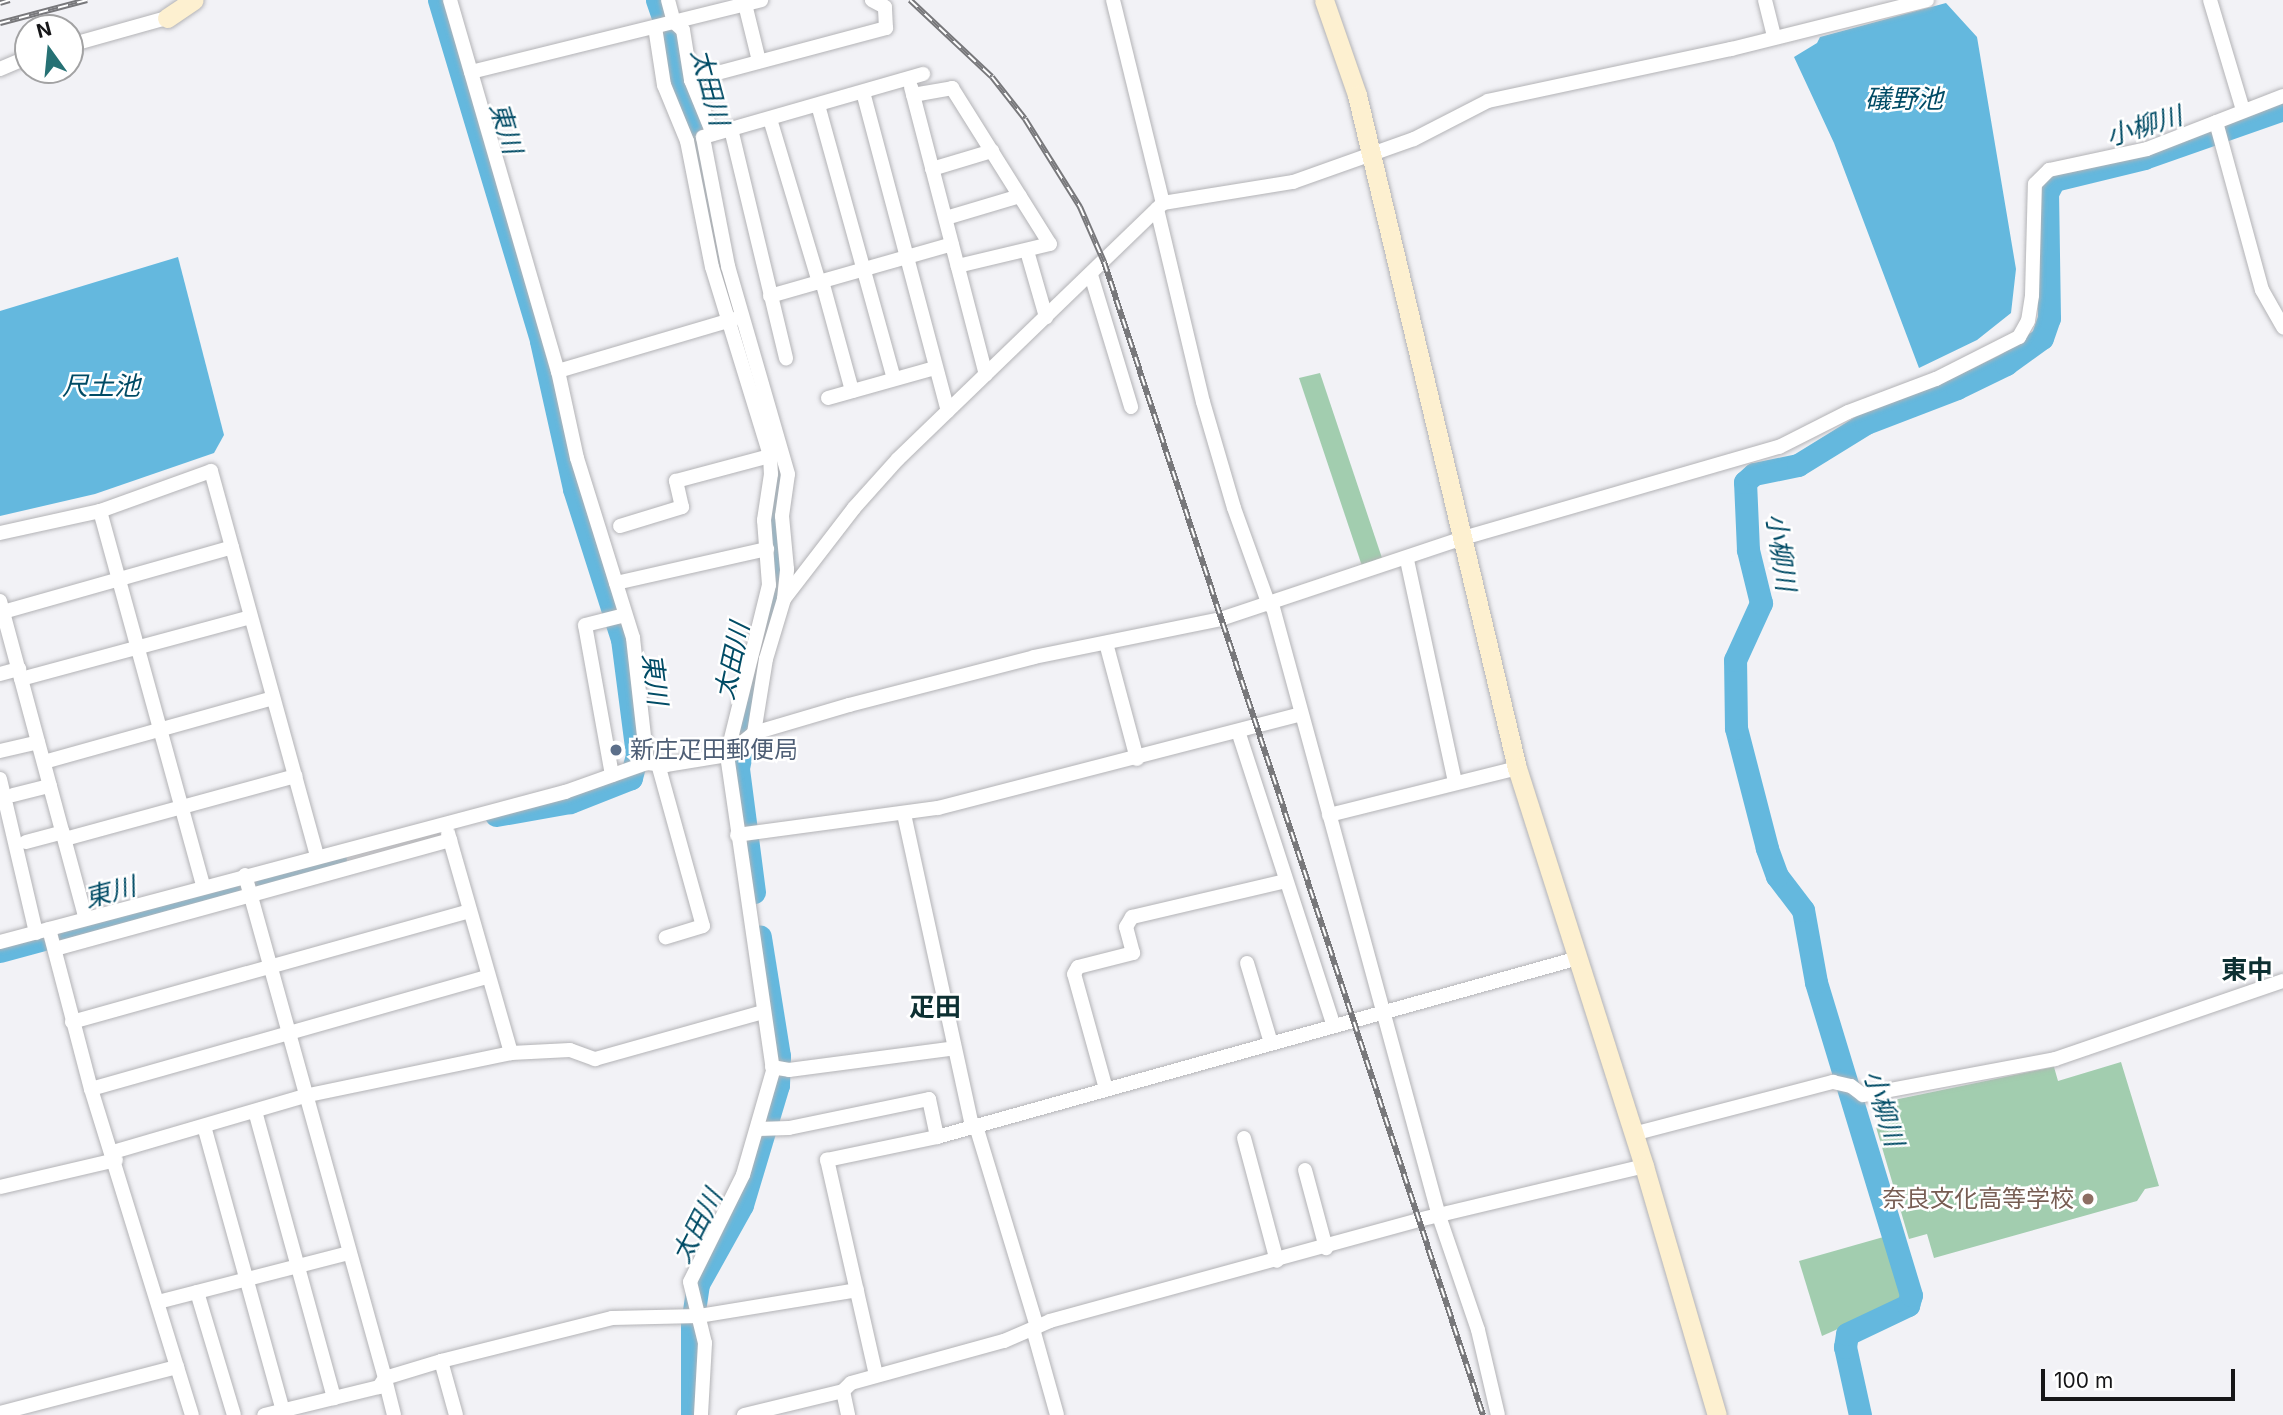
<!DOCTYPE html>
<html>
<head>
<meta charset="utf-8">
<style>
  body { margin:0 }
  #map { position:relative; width:2283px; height:1415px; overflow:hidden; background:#f2f2f6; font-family:Inter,"Noto Sans JP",sans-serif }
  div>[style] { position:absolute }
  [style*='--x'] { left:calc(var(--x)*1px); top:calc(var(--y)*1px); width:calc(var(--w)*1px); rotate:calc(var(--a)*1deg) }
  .green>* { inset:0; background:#a2cdaf }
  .water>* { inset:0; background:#64b8de }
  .river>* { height:23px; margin:-11.5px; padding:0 11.5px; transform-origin:11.5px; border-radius:11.5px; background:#64b8de }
  .roads { filter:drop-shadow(0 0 2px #b3b3b6) drop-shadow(0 0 2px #b3b3b6) }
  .street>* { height:14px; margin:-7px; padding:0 7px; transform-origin:7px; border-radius:7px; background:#fff }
  .secondary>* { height:19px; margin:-9.5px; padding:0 9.5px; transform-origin:9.5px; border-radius:9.5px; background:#fdf0d0 }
  .rail>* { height:6px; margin-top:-3px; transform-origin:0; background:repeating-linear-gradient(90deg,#fff 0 10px,#78787b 0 20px); box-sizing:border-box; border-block:2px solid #78787b }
  .dots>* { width:19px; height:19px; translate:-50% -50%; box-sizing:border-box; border:4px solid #fff; border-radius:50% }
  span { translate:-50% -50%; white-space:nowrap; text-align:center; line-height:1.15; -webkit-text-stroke:5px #fff; paint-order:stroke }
  .service-label { font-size:24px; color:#4e5e75 }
  .left { translate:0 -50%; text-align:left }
  .education-label { font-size:24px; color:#785e54 }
  .right { translate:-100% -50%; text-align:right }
  .water-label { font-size:26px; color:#004b65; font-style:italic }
  .neighbourhood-label { font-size:26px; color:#0d3032; font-weight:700 }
  .north { position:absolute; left:14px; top:14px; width:70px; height:70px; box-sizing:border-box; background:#fff; border:2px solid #a2a2a3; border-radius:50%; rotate:345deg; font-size:19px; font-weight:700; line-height:28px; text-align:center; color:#161618 }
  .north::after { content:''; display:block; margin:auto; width:24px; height:32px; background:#267174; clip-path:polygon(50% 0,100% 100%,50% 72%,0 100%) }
  .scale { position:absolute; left:2041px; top:1369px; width:194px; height:32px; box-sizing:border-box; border:4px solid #161618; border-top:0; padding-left:9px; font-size:21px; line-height:24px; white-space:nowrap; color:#161618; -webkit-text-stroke:5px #fff; paint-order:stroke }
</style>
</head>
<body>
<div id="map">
  <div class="green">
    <div style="clip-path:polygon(1320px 373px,1383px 561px,1363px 569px,1299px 378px)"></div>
    <div style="clip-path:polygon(2121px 1062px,2159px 1186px,2145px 1189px,2137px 1201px,1934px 1258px,1927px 1234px,1909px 1239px,1876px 1127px,1884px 1102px,2054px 1067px,2058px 1081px)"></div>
    <div style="clip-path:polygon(1887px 1236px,1908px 1298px,1822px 1336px,1799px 1261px)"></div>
  </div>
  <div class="water">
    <div style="clip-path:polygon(1946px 3px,1977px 37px,2016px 269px,2011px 313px,1977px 340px,1919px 368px,1834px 143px,1794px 57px,1817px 43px,1820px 37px)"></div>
    <div style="clip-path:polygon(178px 257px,224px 435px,214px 453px,95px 494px,0 516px,0 311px)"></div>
  </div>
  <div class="river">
    <div style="--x:439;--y:0;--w:356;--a:73.3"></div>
    <div style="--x:541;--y:341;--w:152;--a:77.4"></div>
    <div style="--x:574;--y:489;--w:157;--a:72.3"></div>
    <div style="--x:622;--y:639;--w:117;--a:82.6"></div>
    <div style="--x:637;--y:755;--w:24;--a:105"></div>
    <div style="--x:631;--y:778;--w:66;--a:158.5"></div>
    <div style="--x:570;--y:802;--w:75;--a:170"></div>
    <div style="--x:657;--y:0;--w:36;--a:71"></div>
    <div style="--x:669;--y:34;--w:33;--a:88"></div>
    <div style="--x:670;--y:67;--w:78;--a:71.3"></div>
    <div style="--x:695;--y:141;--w:156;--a:78.5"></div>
    <div style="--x:754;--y:892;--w:125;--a:-97.4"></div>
    <div style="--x:738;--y:768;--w:203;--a:-78.6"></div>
    <div style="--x:778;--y:569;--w:69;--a:-93.3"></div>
    <div style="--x:774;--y:500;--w:38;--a:-83"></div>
    <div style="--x:779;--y:462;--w:26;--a:-108"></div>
    <div style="--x:0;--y:951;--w:347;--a:-15.2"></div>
    <div style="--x:692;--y:1415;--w:91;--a:-90"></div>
    <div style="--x:692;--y:1324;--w:40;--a:-81.5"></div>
    <div style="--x:698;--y:1284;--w:90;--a:-60.9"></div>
    <div style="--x:742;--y:1205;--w:125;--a:-73.3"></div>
    <div style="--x:778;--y:1085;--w:29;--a:-88"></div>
    <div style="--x:779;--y:1056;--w:121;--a:-99.1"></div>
    <div style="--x:1860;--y:1415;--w:70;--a:-102.4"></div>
    <div style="--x:1845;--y:1347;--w:13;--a:-81"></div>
    <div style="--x:1847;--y:1334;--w:68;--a:-25.4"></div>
    <div style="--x:1908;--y:1305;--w:10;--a:-73"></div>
    <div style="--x:1911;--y:1295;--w:327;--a:-106.9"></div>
    <div style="--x:1816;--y:982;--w:73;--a:-100.2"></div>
    <div style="--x:1803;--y:910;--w:43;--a:-127.4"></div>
    <div style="--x:1777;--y:876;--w:30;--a:-110"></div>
    <div style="--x:1767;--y:848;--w:124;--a:-104.5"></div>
    <div style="--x:1736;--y:728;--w:68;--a:-90.8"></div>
    <div style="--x:1735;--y:660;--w:63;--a:-65.5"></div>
    <div style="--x:1761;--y:603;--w:55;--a:-103.8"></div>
    <div style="--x:1748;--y:550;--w:68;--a:-92.5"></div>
    <div style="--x:1745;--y:482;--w:12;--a:-42"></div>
    <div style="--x:1754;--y:474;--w:45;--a:-11.6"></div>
    <div style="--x:1798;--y:465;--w:80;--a:-31.7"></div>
    <div style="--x:1866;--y:423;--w:97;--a:-21"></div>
    <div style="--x:1957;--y:388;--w:55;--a:-26.1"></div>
    <div style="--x:2006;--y:364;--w:44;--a:-35.8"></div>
    <div style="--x:2042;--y:338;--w:21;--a:-71"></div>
    <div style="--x:2049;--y:318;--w:125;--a:-90.9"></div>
    <div style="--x:2047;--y:193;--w:15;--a:-62"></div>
    <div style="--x:2054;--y:180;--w:93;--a:-13.7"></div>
    <div style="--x:2144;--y:158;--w:147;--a:-19.4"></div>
  </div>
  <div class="roads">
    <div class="street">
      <div style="--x:450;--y:0;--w:386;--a:73.8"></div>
      <div style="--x:558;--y:371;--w:89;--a:77.7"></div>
      <div style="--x:577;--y:458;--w:189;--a:72.7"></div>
      <div style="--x:633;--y:638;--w:126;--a:83.6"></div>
      <div style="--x:668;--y:0;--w:23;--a:75"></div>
      <div style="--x:674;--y:22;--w:12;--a:42"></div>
      <div style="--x:683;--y:30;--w:51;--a:80.9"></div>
      <div style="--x:691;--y:80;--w:58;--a:67.8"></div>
      <div style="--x:744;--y:0;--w:63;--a:76.2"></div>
      <div style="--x:1113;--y:0;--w:209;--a:76.2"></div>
      <div style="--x:1765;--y:0;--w:36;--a:76"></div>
      <div style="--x:2210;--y:0;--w:115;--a:73.3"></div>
      <div style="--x:655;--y:27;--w:59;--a:81.2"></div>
      <div style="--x:664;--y:85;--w:61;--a:67.7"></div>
      <div style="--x:687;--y:141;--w:128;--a:78.8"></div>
      <div style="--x:712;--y:267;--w:198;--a:72.9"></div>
      <div style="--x:770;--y:456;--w:18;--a:87"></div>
      <div style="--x:771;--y:474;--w:47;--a:98.7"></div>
      <div style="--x:764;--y:520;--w:65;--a:85.6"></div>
      <div style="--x:769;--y:585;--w:175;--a:103.9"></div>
      <div style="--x:727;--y:755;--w:319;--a:81.7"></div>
      <div style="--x:773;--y:1071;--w:108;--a:106.1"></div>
      <div style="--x:743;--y:1175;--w:119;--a:116.4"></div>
      <div style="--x:690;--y:1282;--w:63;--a:76.2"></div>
      <div style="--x:705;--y:1343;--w:72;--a:93.2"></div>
      <div style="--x:70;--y:45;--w:101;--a:-15.6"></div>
      <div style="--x:0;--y:69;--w:30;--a:-23"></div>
      <div style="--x:471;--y:72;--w:299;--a:-13.9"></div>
      <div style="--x:691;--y:80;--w:202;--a:-14.9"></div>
      <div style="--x:886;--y:28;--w:21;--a:-93"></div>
      <div style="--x:885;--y:7;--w:15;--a:-152"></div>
      <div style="--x:911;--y:87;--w:297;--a:75.4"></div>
      <div style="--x:863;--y:92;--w:330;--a:75.1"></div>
      <div style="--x:913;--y:95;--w:40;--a:-10"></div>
      <div style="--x:952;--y:88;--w:184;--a:57.9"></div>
      <div style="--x:1050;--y:244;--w:95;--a:166.6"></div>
      <div style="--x:818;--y:105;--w:284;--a:74.5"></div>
      <div style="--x:770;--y:119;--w:170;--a:73.3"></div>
      <div style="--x:819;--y:282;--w:138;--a:-15.9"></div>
      <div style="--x:2216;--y:122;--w:174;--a:74.7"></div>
      <div style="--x:2262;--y:290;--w:43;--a:60.4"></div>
      <div style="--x:731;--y:129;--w:236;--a:76.5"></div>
      <div style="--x:932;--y:169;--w:63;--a:-16.7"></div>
      <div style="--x:1157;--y:209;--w:198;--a:76.6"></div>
      <div style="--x:1203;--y:402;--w:110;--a:73.7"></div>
      <div style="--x:1234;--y:508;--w:103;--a:70.2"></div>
      <div style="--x:946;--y:218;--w:77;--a:-16.6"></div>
      <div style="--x:1027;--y:251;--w:69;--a:73.9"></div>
      <div style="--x:1091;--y:275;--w:138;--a:73.1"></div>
      <div style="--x:822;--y:281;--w:114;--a:74.7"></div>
      <div style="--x:770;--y:296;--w:51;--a:-15.9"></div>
      <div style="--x:558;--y:371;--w:184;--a:-16.4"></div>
      <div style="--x:828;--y:398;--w:111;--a:-15.7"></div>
      <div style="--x:100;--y:511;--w:389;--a:74.6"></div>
      <div style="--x:620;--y:526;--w:65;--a:-17"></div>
      <div style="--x:682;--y:507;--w:27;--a:-103"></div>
      <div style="--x:676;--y:481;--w:97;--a:-14.9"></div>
      <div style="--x:0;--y:533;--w:102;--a:-12.4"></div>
      <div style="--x:100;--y:511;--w:118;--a:-19.8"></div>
      <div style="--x:211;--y:471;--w:398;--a:74.6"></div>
      <div style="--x:1407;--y:560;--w:227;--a:77.8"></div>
      <div style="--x:616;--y:583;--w:155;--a:-12.7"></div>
      <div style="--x:784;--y:599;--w:115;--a:-52.4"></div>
      <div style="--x:854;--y:508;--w:66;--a:-48.1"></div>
      <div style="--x:898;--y:459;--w:368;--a:-44"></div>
      <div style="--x:1163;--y:203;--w:132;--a:-9.2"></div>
      <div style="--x:1293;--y:182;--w:128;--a:-19.6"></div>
      <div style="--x:1414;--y:139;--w:83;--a:-27.2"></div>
      <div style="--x:1488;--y:101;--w:249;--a:-12.1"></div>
      <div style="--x:1731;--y:49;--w:202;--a:-14"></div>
      <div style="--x:0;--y:601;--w:329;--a:74.9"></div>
      <div style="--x:1272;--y:604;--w:634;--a:74.74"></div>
      <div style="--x:1439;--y:1216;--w:120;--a:71.1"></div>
      <div style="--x:1478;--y:1330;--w:87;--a:76.8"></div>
      <div style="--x:3;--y:612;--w:238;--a:-15.8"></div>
      <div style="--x:1106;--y:643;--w:120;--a:75"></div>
      <div style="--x:0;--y:674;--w:20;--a:-15"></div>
      <div style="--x:21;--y:679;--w:237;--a:-15.1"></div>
      <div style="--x:1238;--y:731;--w:310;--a:72"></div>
      <div style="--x:754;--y:733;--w:75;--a:-80.8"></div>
      <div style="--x:766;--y:659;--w:63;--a:-73.3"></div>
      <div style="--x:784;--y:599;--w:30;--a:-84"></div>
      <div style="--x:787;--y:569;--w:53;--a:-95.4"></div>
      <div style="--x:782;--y:516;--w:42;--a:-81.9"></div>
      <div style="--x:788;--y:474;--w:216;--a:-106.1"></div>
      <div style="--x:728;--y:266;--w:131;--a:-101"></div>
      <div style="--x:703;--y:137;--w:229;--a:-16"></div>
      <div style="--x:0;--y:751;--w:39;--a:-13"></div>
      <div style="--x:44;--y:762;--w:238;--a:-15.6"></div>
      <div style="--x:658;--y:764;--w:168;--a:74.5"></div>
      <div style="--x:703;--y:926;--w:39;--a:163"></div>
      <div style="--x:612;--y:775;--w:152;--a:-100.2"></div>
      <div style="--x:585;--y:625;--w:41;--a:-14"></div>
      <div style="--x:0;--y:779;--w:158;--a:76.8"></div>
      <div style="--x:13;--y:795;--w:38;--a:-14"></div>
      <div style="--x:904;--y:814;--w:320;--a:77.7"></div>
      <div style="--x:1329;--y:815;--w:194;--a:-14"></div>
      <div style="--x:448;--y:833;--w:229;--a:74"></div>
      <div style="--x:737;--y:835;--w:203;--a:-7.7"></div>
      <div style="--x:938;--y:808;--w:375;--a:-14.5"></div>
      <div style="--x:65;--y:839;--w:239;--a:-15.3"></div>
      <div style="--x:26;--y:842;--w:38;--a:-15"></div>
      <div style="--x:245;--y:875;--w:522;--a:74.45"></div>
      <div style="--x:385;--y:1378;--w:11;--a:124"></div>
      <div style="--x:379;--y:1387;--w:118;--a:166.3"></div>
      <div style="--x:49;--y:929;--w:165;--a:75.3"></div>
      <div style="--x:91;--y:1089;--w:341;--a:72.8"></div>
      <div style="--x:0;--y:942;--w:585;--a:-14.87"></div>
      <div style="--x:565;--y:792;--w:87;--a:-19.5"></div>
      <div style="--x:647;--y:763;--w:19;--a:6"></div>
      <div style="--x:666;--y:765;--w:62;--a:-9.3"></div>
      <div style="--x:727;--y:755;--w:35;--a:-39"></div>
      <div style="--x:754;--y:733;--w:99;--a:-16.4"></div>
      <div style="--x:849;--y:705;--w:191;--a:-14.5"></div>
      <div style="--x:1034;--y:657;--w:191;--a:-11.5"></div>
      <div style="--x:1221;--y:619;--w:255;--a:-18.5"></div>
      <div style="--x:1463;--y:538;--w:329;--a:-16.1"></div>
      <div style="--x:1779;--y:447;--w:77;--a:-26.9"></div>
      <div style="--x:1848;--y:412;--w:94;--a:-20.6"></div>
      <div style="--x:1936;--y:379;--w:93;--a:-26.8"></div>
      <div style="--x:2019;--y:337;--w:18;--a:-61"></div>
      <div style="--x:2028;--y:321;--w:26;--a:-81"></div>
      <div style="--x:2032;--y:295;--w:111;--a:-88.5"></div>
      <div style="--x:2035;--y:184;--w:20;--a:-45"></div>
      <div style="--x:2049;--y:170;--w:100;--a:-12.1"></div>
      <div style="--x:2147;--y:149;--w:146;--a:-21.3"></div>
      <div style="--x:55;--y:949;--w:410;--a:-15.4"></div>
      <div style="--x:1247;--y:963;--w:84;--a:73.3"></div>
      <div style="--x:72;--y:1022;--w:413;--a:-15.6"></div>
      <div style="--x:772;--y:1067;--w:17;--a:10"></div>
      <div style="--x:789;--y:1070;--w:167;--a:-7.5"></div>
      <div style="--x:91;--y:1089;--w:412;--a:-15.8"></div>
      <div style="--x:1106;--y:1089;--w:119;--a:-105.5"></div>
      <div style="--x:1074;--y:974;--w:8;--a:-60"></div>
      <div style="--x:1078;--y:967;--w:57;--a:-14.3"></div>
      <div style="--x:1133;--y:953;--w:27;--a:-105"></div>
      <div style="--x:1126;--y:927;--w:12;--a:-59"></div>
      <div style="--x:1132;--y:917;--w:158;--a:-13.2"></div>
      <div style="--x:255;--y:1111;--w:298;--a:74.6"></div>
      <div style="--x:204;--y:1126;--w:295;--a:74.5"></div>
      <div style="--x:976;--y:1126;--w:210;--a:73.1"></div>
      <div style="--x:758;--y:1129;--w:31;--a:-2"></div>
      <div style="--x:789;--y:1128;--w:143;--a:-11.7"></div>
      <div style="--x:929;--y:1099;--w:39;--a:78"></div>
      <div style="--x:1633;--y:1134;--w:207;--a:-14.6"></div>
      <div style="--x:1833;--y:1082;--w:18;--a:13"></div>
      <div style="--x:1851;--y:1086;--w:15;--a:37"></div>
      <div style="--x:1863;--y:1095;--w:195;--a:-10.6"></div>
      <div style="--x:2055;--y:1059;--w:241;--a:-18.9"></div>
      <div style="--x:1244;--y:1138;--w:127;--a:75"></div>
      <div style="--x:113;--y:1152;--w:199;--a:-16.3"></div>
      <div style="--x:304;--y:1096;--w:211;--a:-11.7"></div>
      <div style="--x:511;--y:1053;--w:59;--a:-2.9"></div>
      <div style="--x:570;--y:1050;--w:27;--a:20"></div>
      <div style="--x:595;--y:1059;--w:174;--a:-15.6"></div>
      <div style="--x:1305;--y:1170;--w:81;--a:74.9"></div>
      <div style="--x:0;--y:1187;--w:119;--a:-13.1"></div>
      <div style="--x:197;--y:1292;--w:128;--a:73.3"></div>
      <div style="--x:158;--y:1302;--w:197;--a:-14.4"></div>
      <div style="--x:1033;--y:1329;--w:89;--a:74.4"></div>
      <div style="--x:441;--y:1361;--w:56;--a:74.5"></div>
      <div style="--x:876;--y:1375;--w:221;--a:-102.8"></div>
      <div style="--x:827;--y:1160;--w:112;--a:-11.8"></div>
      <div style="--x:937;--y:1137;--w:662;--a:-15.59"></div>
      <div style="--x:843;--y:1391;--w:25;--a:78"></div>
      <div style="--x:0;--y:1413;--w:183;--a:-14.6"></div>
      <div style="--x:394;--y:1415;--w:38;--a:-104"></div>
      <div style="--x:385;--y:1378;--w:59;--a:-16.9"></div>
      <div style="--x:441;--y:1361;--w:176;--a:-14.1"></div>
      <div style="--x:612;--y:1318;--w:87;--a:-1.3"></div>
      <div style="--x:699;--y:1316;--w:160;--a:-9.3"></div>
      <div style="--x:744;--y:1415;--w:102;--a:-13.6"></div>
      <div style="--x:843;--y:1391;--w:11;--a:-45"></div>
      <div style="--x:851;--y:1383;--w:159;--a:-15.4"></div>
      <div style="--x:1004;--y:1341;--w:50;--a:-23.5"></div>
      <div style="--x:1050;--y:1321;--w:382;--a:-15.3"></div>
      <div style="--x:1418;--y:1220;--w:232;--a:-13.4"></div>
    </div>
    <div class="secondary">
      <div style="--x:1324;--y:0;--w:101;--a:70.8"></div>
      <div style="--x:1357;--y:95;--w:692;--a:76.63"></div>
      <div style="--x:1517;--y:768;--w:418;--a:72.3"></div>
      <div style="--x:1644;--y:1166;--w:259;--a:73.7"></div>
      <div style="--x:167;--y:18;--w:32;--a:-34"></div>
    </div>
  </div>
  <div class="rail">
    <div style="--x:910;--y:0;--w:112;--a:43.2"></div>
    <div style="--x:992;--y:77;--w:53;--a:51.8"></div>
    <div style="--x:1025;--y:119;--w:104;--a:58"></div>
    <div style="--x:1080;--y:207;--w:60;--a:66.4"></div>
    <div style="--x:1104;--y:262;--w:1214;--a:71.8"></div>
    <div style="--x:0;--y:3;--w:10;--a:-17"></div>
    <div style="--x:0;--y:23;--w:90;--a:-14.8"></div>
  </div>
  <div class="dots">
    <div style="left:616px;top:750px;background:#5c6f8a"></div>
    <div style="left:2088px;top:1199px;background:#8d6e63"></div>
  </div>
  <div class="service-label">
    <span class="left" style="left:630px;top:750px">新庄疋田郵便局</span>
  </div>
  <div class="education-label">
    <span class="right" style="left:2074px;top:1199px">奈良文化高等学校</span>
  </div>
  <div class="water-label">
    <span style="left:710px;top:87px;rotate:75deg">太田川</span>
    <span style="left:1904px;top:99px">礒野池</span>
    <span style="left:2144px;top:126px;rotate:-17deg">小柳川</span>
    <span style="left:506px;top:128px;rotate:73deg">東川</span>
    <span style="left:101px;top:386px">尺土池</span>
    <span style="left:1781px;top:552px;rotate:82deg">小柳川</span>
    <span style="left:732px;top:661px;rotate:-78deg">太田川</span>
    <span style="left:655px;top:679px;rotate:83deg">東川</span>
    <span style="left:110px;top:892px;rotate:-15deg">東川</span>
    <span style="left:1884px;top:1108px;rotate:73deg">小柳川</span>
    <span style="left:697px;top:1226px;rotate:-63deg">太田川</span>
  </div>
  <div class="neighbourhood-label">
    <span style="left:2247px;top:970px">東中</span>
    <span style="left:935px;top:1007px">疋田</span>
  </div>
  <div class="north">N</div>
  <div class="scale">100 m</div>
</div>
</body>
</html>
